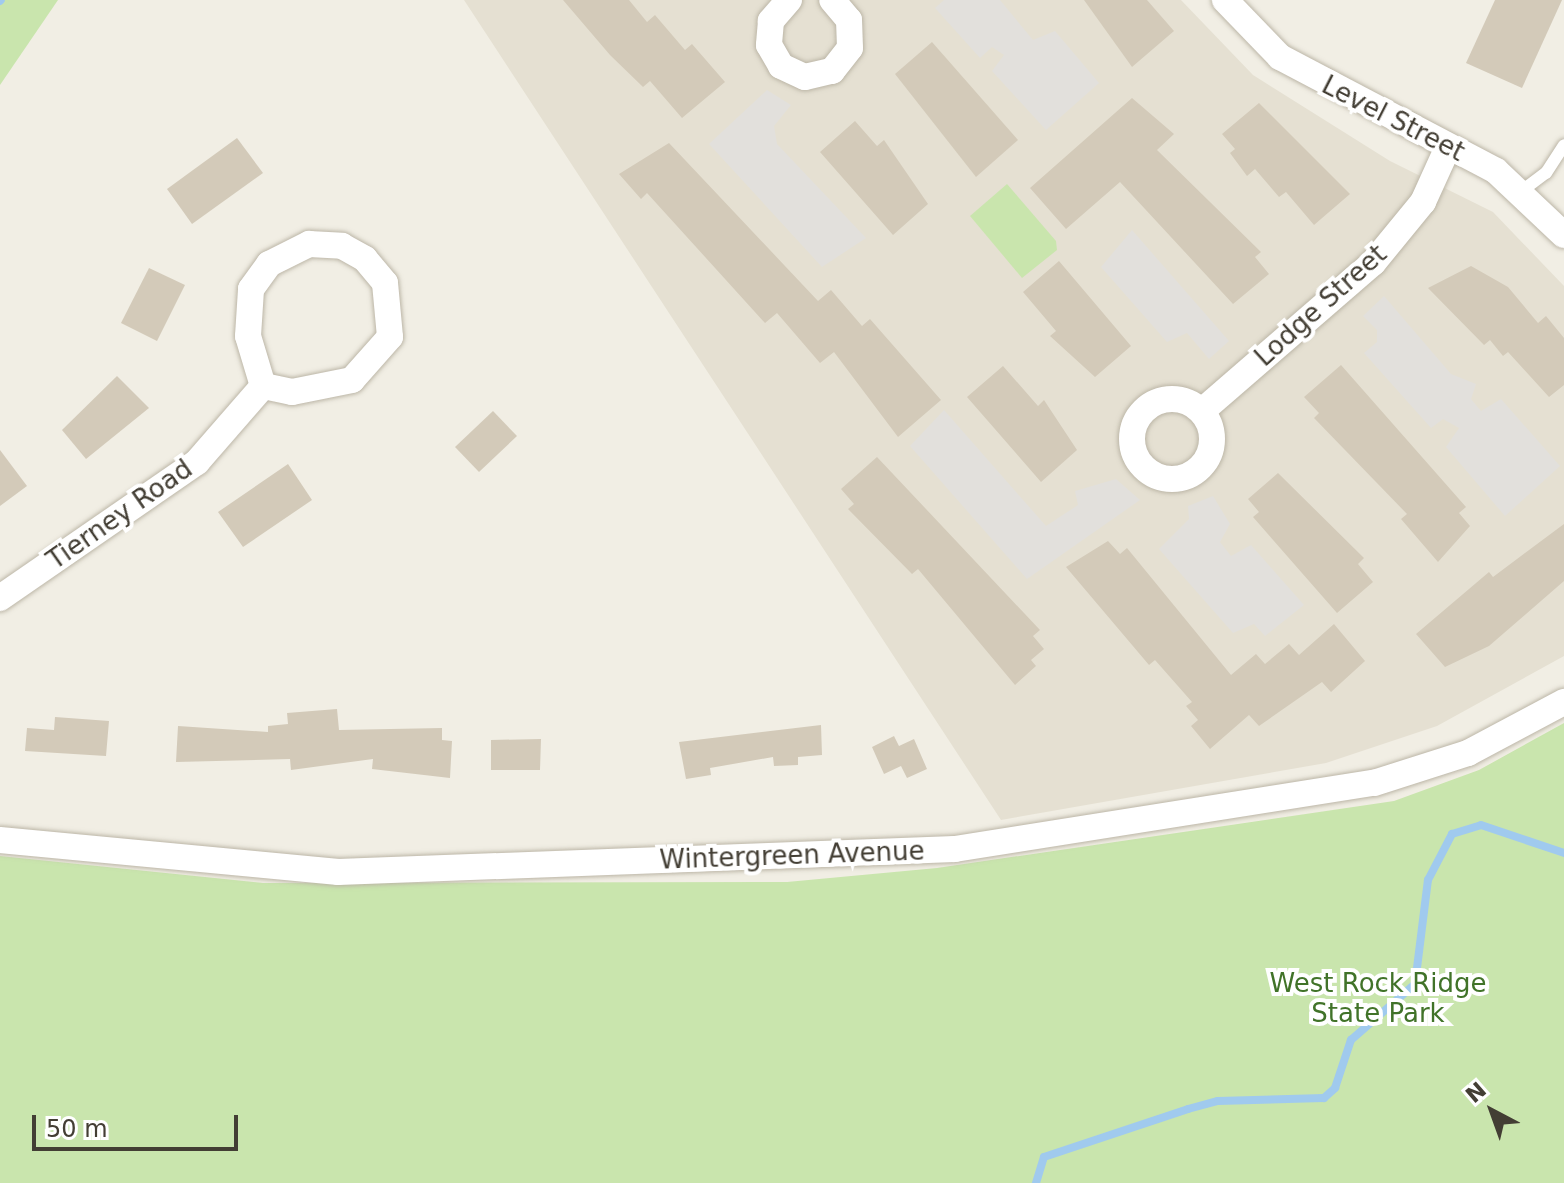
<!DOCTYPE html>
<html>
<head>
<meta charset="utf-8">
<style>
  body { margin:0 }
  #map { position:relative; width:1564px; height:1183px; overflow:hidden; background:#f1eee4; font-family:"DejaVu Sans",sans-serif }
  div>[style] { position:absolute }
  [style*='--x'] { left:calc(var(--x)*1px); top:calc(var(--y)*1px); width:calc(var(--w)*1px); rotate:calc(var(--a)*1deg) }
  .residential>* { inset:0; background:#e5e0d2 }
  .green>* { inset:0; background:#c9e5ad }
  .parking>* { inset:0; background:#e2e0dc }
  .stream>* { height:8px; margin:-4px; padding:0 4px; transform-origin:4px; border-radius:4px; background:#a0caee }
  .building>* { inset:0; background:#d3cab9 }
  .roads { filter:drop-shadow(0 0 2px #bcb6a7) drop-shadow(0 0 2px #bcb6a7) }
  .service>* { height:12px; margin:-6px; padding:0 6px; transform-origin:6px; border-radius:6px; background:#fff }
  .minor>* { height:26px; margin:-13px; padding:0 13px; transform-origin:13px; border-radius:13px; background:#fff }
  .minor>.ring { margin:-13px; padding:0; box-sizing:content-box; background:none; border:26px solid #fff; border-radius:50% }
  span { translate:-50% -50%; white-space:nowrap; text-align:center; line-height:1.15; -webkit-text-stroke:8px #fff; paint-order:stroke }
  .street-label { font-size:26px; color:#433e34 }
  .park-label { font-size:26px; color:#417329 }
  .north { position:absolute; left:1452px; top:1071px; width:80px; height:80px; -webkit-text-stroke:6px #fff; paint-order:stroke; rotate:319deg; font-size:22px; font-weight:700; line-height:32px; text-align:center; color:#433e34 }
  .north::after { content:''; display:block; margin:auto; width:28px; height:36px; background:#433e34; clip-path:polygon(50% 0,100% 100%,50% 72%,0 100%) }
  .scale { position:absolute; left:32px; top:1115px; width:206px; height:36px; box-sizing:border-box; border:4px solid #433e34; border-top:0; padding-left:10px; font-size:24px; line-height:28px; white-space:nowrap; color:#433e34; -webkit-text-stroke:6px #fff; paint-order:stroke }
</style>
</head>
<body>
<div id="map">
  <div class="residential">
    <div style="clip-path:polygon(464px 0,1181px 0,1253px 75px,1390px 161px,1493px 212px,1564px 286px,1564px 656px,1437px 726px,1326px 763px,1001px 820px)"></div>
  </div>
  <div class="green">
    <div style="clip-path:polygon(0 0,58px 0,0 85px)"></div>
    <div style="clip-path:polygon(1007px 184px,1056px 241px,1057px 250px,1022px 278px,970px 216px)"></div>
    <div style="clip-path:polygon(1564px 723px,1564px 1183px,0 1183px,0 856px,263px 883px,787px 882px,937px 868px,1394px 801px,1479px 770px)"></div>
  </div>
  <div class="parking">
    <div style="clip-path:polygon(944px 0,1000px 0,1033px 40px,1055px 31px,1099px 83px,1046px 130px,992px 71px,1004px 55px,992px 47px,980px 58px,935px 8px)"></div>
    <div style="clip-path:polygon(767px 90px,791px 105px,774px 126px,777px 144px,866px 238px,822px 267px,709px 144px)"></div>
    <div style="clip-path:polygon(1132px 230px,1229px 341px,1209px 359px,1187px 333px,1167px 342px,1101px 267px)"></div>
    <div style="clip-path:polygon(1384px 296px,1451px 374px,1476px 384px,1471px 399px,1481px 411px,1501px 399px,1560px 466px,1505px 516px,1446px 447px,1459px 428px,1443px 419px,1431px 428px,1364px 353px,1377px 342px,1377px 330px,1363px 316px)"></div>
    <div style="clip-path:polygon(944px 410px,1046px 526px,1078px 505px,1075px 491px,1116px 479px,1140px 500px,1027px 579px,910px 446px)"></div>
    <div style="clip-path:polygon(1213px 496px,1230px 524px,1220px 542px,1231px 556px,1251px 545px,1304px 605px,1265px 636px,1254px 624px,1233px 633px,1159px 549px,1189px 519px,1188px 506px)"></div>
  </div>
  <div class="stream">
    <div style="--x:0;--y:1;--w:1;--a:-45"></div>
    <div style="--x:1036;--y:1183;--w:27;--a:-73"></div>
    <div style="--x:1044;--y:1157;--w:152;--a:-18.4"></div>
    <div style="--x:1188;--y:1109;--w:31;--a:-15"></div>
    <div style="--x:1218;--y:1101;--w:106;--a:-1.6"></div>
    <div style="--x:1324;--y:1098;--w:15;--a:-42"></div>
    <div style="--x:1335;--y:1088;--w:51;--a:-71.6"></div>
    <div style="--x:1351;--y:1040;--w:85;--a:-41.2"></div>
    <div style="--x:1415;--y:984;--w:105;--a:-82.9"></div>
    <div style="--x:1428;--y:880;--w:52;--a:-62.4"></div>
    <div style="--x:1452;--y:834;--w:30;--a:-17"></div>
    <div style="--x:1481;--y:825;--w:88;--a:18.6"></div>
  </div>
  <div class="building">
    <div style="clip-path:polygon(563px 0,629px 0,647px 22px,655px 15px,685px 50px,692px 44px,725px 82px,682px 118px,650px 81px,643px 87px,610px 55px)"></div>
    <div style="clip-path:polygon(1084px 0,1147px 0,1174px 31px,1132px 67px)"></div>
    <div style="clip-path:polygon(1495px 0,1562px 0,1522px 88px,1466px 63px)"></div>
    <div style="clip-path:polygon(932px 42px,1018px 140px,976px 177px,895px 74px)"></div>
    <div style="clip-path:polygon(1132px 98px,1174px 134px,1157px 150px,1261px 252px,1255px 257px,1269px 274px,1233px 304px,1120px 182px,1066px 229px,1030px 188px)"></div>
    <div style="clip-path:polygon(1259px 103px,1350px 194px,1314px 225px,1286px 192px,1279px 197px,1255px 169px,1247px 176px,1230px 153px,1235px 149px,1222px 134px)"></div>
    <div style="clip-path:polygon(855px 121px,877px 146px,884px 140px,928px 204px,893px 235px,820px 152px)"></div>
    <div style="clip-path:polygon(237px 138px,263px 173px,192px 224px,167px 189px)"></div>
    <div style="clip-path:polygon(669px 143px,818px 301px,831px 290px,862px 326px,870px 319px,941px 400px,898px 437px,834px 352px,820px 363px,777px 313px,765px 323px,647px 193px,641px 199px,619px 174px)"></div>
    <div style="clip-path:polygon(1059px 261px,1131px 346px,1095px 377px,1050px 336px,1056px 331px,1023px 292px)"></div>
    <div style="clip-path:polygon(1471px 266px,1508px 287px,1538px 323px,1546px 316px,1564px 338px,1564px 385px,1549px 397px,1508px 352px,1503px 356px,1490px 340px,1484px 345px,1428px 288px)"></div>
    <div style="clip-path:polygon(149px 268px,185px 285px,157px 341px,121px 323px)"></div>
    <div style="clip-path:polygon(1341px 365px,1466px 507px,1459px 513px,1470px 526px,1438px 562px,1401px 519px,1407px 514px,1314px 418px,1319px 413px,1304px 397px)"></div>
    <div style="clip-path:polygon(1003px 366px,1038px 406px,1044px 400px,1077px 450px,1041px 482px,967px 397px)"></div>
    <div style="clip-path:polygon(117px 376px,149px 408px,86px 459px,62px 430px)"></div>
    <div style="clip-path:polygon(493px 411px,517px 436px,479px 472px,455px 447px)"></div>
    <div style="clip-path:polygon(0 450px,27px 486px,0 506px)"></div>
    <div style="clip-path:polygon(877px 457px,1040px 630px,1033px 636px,1044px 649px,1031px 660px,1036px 666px,1015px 685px,918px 569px,912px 574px,848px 509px,854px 504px,841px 489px)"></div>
    <div style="clip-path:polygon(288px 464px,312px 500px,243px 547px,218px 512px)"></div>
    <div style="clip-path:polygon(1278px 473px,1364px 558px,1358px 564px,1373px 582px,1337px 613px,1253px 517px,1259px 512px,1248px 499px)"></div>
    <div style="clip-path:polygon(1564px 524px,1564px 581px,1489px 646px,1445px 667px,1416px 634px,1489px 572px,1493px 577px)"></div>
    <div style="clip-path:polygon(1108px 541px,1120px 554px,1127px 548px,1231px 675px,1256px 654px,1265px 664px,1289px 644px,1299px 655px,1334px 624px,1365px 661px,1331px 692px,1322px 682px,1259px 726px,1249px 715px,1210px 749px,1191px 726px,1198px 720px,1186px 706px,1192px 702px,1155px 660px,1149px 665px,1066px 567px)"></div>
    <div style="clip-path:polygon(337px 709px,339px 730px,442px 728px,442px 740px,452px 741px,450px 778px,372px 769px,373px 759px,291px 770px,290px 759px,176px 762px,178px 726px,268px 732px,268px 726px,288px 724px,287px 713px)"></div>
    <div style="clip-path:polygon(55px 717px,109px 721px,106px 756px,25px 751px,27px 728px,54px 730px)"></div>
    <div style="clip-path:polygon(821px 725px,822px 755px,798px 757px,798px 765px,774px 766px,773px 757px,710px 768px,711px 775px,686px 779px,679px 742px)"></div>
    <div style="clip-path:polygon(894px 736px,899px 746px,914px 739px,927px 769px,907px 778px,901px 766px,884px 774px,872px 747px)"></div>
    <div style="clip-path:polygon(541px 739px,540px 770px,491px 770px,491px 740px)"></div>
  </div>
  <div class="roads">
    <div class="service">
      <div style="--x:1519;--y:193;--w:34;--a:-37"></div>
      <div style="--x:1546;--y:173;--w:33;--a:-57"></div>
    </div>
    <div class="minor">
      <div style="--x:789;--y:0;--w:28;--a:131"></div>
      <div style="--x:771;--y:21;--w:24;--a:95"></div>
      <div style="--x:769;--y:45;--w:24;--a:60"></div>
      <div style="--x:781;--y:66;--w:26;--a:25"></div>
      <div style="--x:805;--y:77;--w:28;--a:-13"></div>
      <div style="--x:832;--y:71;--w:29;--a:-52"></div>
      <div style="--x:850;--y:48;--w:28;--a:-92"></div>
      <div style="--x:849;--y:20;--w:26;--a:-130"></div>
      <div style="--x:1225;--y:0;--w:79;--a:46"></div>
      <div style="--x:1280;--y:57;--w:244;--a:27.8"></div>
      <div style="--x:1496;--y:171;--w:93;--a:43.3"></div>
      <div style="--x:309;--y:244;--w:33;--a:3"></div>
      <div style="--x:342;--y:246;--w:26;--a:29"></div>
      <div style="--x:365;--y:259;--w:31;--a:50"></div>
      <div style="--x:385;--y:283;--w:54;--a:84.7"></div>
      <div style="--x:390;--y:337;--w:57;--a:131.5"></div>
      <div style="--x:352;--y:380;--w:61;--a:168.7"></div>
      <div style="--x:292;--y:392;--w:30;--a:-168"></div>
      <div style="--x:263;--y:386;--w:52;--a:-106.7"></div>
      <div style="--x:248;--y:336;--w:47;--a:-86.3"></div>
      <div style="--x:251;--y:289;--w:31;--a:-54"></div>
      <div style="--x:269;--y:264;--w:45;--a:-26.6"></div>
      <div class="ring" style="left:1132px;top:399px;width:54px;height:54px"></div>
      <div style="--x:1202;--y:411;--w:226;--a:-40.9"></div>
      <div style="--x:1373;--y:263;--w:79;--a:-50.7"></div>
      <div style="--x:1423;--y:202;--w:60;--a:-65.6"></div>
      <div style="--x:0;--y:598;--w:239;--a:-34.6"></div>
      <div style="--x:197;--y:462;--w:101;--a:-49"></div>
      <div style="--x:0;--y:840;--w:340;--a:5.4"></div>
      <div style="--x:338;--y:872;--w:617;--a:-2.13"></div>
      <div style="--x:955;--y:849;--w:424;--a:-9"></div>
      <div style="--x:1374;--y:783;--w:99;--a:-17.7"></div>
      <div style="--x:1468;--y:753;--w:109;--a:-28"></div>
    </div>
  </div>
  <div class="street-label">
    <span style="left:1393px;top:119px;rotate:27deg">Level Street</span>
    <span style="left:1321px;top:306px;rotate:-42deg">Lodge Street</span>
    <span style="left:120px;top:515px;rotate:-35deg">Tierney Road</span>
    <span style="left:792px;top:856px;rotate:-2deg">Wintergreen Avenue</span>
  </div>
  <div class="park-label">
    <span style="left:1378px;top:999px">West Rock Ridge<br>State Park</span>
  </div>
  <div class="north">N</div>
  <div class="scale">50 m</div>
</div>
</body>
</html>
